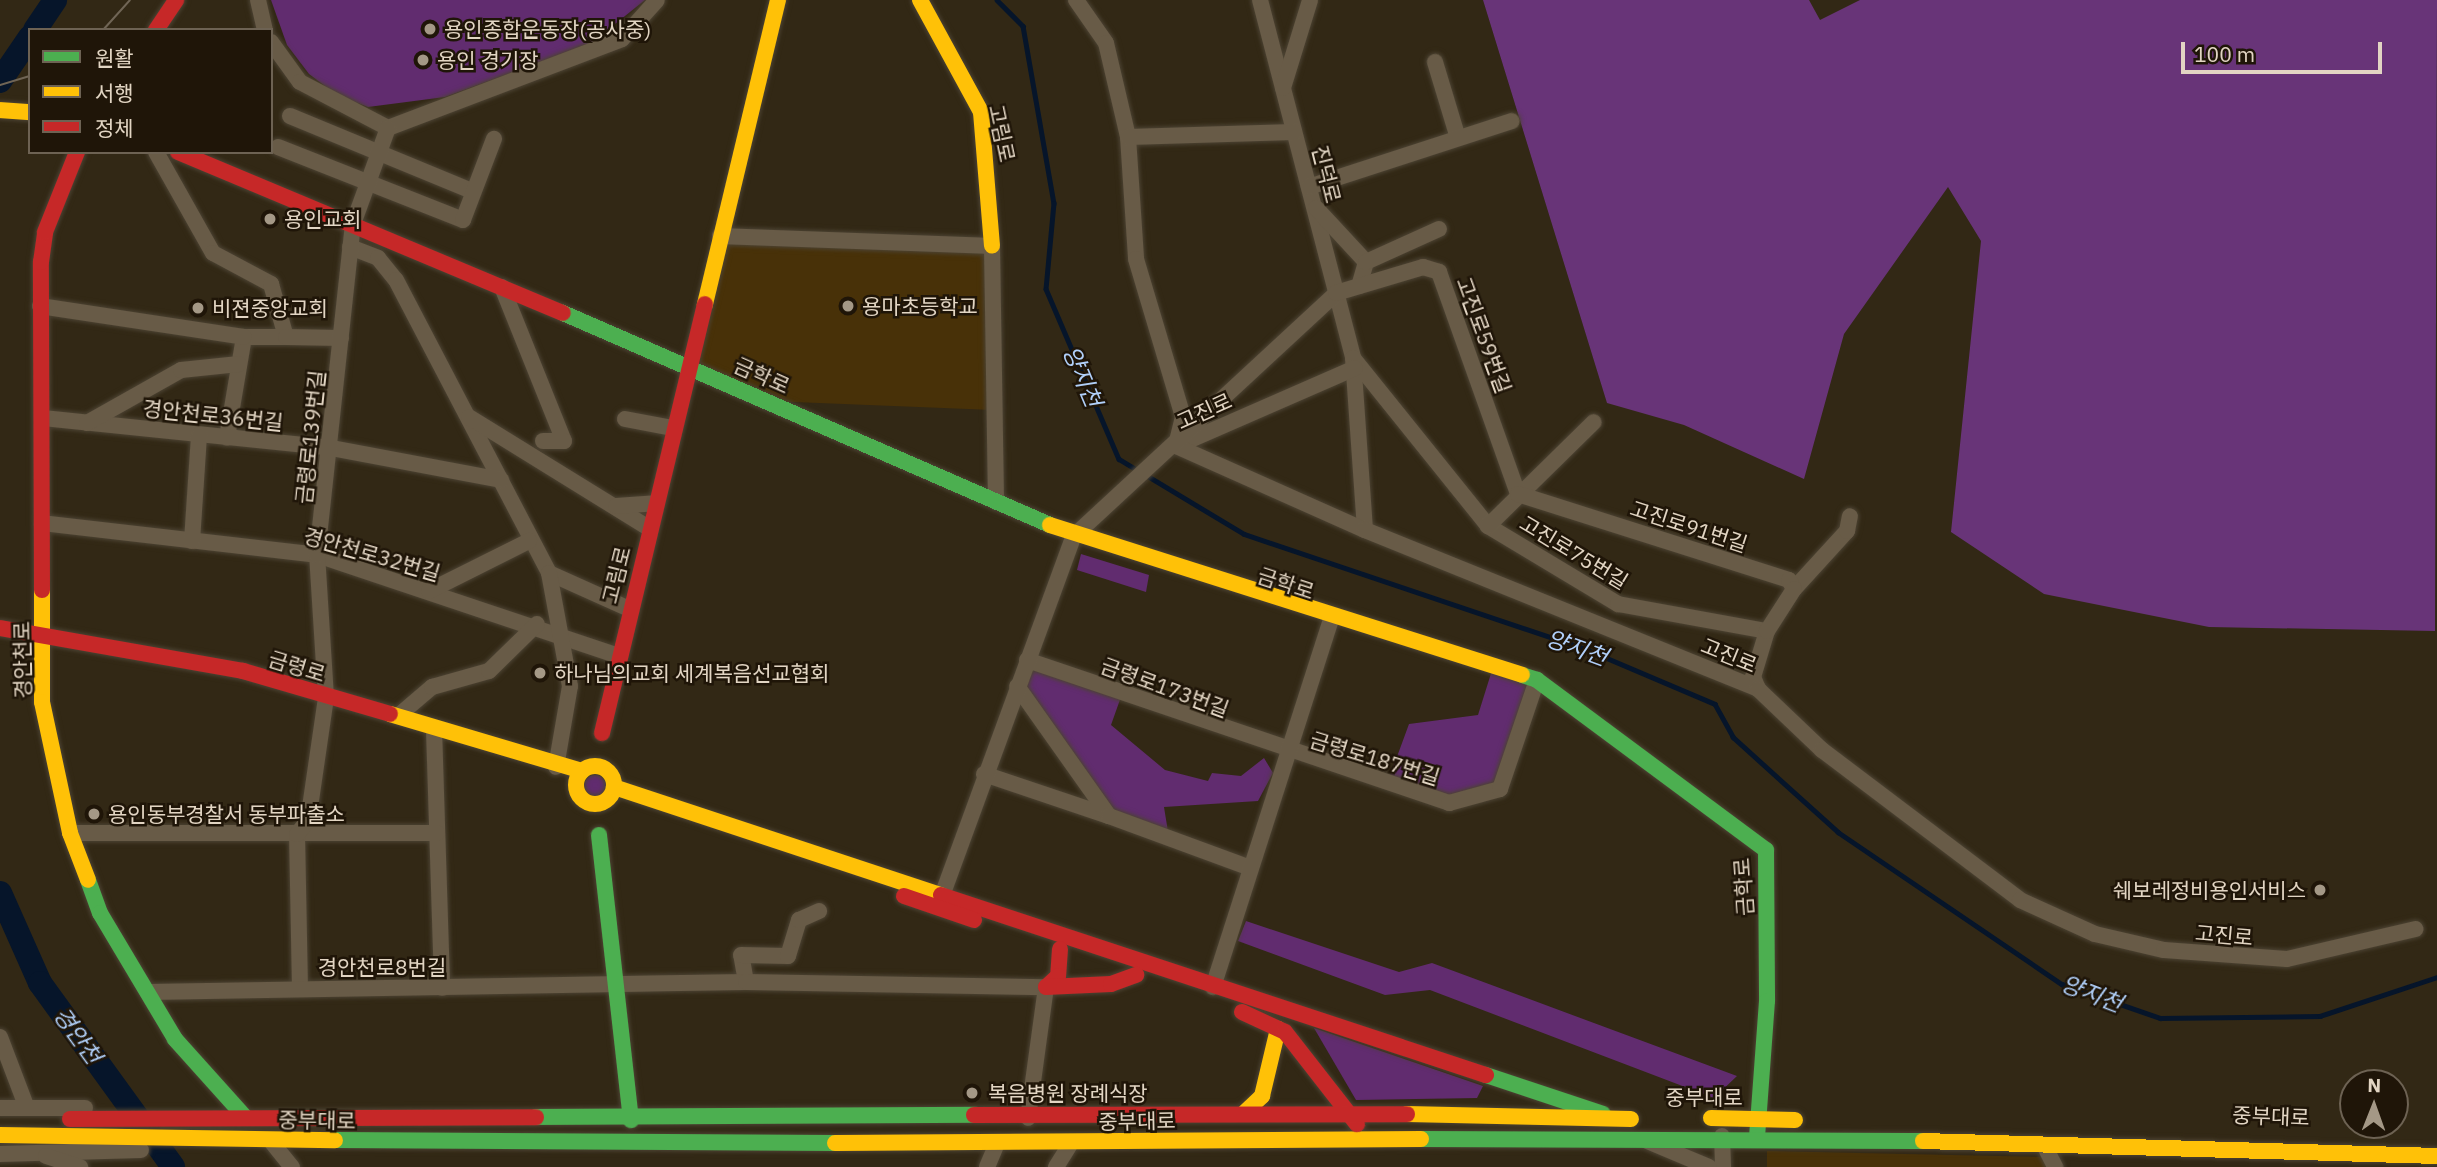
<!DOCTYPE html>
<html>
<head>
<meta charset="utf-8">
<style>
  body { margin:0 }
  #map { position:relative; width:2437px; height:1167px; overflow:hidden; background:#322815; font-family:"IBM Plex Sans","Noto Sans KR",sans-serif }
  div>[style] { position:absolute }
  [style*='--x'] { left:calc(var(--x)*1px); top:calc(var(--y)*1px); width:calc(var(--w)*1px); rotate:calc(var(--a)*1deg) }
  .built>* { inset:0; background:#483108 }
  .green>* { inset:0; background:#612c6f }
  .round { border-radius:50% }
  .forest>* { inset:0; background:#683478 }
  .stream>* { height:4.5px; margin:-2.25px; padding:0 2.25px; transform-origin:2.25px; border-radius:2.25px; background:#06152a }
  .river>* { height:24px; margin:-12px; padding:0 12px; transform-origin:12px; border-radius:12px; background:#06152a }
  .roads { filter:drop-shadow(0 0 2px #4c4333) drop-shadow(0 0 2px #4c4333) }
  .street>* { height:16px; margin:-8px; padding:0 8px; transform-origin:8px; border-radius:8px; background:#685b47 }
  .fast>* { height:16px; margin:-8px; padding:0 8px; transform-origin:8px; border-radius:8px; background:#4caf50 }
  .slow>* { height:16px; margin:-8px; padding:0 8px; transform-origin:8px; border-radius:8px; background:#ffc107 }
  .slow>.ring { margin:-8px; padding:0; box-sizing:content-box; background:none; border:16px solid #ffc107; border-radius:50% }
  .jam>* { height:16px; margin:-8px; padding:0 8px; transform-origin:8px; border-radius:8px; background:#c62828 }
  .tram>* { height:2px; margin:-1px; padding:0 1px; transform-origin:1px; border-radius:1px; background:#706555 }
  .dots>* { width:19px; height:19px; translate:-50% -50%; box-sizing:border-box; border:4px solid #1f1508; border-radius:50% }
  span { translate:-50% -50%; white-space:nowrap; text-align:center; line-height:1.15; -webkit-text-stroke:5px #1f1508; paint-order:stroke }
  .poi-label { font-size:21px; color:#e2d5c3 }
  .left { translate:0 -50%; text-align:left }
  .right { translate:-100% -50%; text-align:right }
  .street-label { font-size:21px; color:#e2d5c3 }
  .water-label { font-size:23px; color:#b1d0fa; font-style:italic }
  .legend { position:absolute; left:28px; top:28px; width:245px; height:126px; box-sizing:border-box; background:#1f1508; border:2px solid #6d6253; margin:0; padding:9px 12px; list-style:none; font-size:21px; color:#e2d5c3 }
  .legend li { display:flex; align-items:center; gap:14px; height:35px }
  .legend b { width:35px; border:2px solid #6d6253 }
  .north { position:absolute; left:2339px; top:1069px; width:70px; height:70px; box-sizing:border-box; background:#1f1508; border:2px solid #6d6253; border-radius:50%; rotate:1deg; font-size:19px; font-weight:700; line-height:28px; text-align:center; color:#e2d5c3 }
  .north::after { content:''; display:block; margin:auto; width:24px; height:32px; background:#a49886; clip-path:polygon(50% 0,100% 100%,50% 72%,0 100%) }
  .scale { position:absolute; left:2181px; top:42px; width:201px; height:32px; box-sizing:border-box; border:4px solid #e2d5c3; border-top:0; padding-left:9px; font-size:21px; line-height:24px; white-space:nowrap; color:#e2d5c3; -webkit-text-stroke:5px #1f1508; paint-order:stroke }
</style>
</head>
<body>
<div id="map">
  <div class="built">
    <div style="clip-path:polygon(720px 236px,992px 246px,993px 410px,769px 401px,689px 365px)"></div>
    <div style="clip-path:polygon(1767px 1151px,2042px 1157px,2046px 1167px,1767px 1167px)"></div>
  </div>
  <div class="green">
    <div style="clip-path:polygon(271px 0,645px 0,590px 44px,445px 97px,368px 107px,337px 95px,309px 74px,287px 45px)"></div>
    <div style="clip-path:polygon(1081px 554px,1149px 575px,1146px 592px,1077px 570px)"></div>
    <div style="clip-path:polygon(1027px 660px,1122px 694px,1111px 725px,1165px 770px,1208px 781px,1212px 773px,1241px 776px,1264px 758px,1273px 773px,1258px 801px,1164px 807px,1169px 838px,1109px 816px,1017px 686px)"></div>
    <div style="clip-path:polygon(1493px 667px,1537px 680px,1500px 789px,1449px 803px,1387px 784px,1409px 724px,1478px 715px)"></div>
    <div class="round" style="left:584px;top:775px;width:22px;height:22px"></div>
    <div style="clip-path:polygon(1246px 921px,1399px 972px,1432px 963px,1737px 1076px,1714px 1098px,1430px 990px,1385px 995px,1238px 941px)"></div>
    <div style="clip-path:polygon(1314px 1028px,1483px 1086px,1477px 1098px,1356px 1100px)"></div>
  </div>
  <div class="forest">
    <div style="clip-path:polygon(1483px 0,1809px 0,1820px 20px,1860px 0,2437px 0,2435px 631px,2209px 627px,2044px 594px,1951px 532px,1981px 241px,1948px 187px,1844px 334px,1804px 479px,1684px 425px,1607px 403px)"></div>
  </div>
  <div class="stream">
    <div style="--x:997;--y:0;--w:37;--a:45"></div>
    <div style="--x:1023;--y:26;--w:180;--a:80.1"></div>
    <div style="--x:1054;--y:203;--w:86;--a:95.3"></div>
    <div style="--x:1046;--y:289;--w:185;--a:66.8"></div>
    <div style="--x:1119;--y:459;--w:23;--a:31"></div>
    <div style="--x:1146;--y:475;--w:114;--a:31"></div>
    <div style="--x:1244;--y:534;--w:363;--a:18.6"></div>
    <div style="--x:1588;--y:650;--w:138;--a:23"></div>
    <div style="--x:1715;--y:704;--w:38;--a:61"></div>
    <div style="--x:1733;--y:737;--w:142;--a:42.1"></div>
    <div style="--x:1838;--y:832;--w:271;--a:34.2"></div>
    <div style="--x:2062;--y:984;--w:104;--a:19.1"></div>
    <div style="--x:2160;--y:1018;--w:160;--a:-0.7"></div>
    <div style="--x:2320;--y:1016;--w:123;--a:-18.4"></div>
  </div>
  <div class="river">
    <div style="--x:35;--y:30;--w:36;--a:-56"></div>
    <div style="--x:0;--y:81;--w:53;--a:-55.7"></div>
    <div style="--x:0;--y:893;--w:98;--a:66"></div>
    <div style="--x:40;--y:983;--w:227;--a:54.1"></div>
  </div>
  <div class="roads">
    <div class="street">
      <div style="--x:258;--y:0;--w:31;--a:77"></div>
      <div style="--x:1076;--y:0;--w:52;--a:55.1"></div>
      <div style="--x:1106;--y:43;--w:97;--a:76.8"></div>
      <div style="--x:1128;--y:137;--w:122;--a:86.2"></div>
      <div style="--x:1136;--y:259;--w:165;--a:73.4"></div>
      <div style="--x:1183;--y:417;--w:30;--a:104"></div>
      <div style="--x:1260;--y:0;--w:370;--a:75.4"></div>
      <div style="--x:1353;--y:358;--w:172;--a:86"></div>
      <div style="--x:271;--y:42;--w:49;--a:54.1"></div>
      <div style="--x:300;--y:82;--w:99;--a:27.6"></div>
      <div style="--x:388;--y:128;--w:250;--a:-20.8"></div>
      <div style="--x:622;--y:39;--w:52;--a:-48.1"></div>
      <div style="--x:1435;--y:62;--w:79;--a:73.2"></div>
      <div style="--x:1283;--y:88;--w:92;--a:-72.9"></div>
      <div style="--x:290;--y:116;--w:197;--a:22.4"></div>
      <div style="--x:1128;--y:137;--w:166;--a:-1.7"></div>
      <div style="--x:278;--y:147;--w:199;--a:21.5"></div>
      <div style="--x:463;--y:220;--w:87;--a:-69.1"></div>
      <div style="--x:156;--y:152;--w:116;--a:60.6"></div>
      <div style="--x:213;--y:253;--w:66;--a:28.1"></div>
      <div style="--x:271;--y:284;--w:55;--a:74.2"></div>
      <div style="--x:286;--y:337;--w:42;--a:180"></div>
      <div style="--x:244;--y:337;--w:102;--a:99.6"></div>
      <div style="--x:1309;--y:187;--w:213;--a:-18"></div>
      <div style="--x:1316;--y:208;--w:74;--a:47.2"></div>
      <div style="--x:1366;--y:262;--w:25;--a:106"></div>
      <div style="--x:720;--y:236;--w:272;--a:2.1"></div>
      <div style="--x:992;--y:246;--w:256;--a:89.1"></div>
      <div style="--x:350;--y:247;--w:30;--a:21"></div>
      <div style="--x:378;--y:258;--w:28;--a:51"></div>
      <div style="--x:396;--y:280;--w:331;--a:62.4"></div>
      <div style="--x:549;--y:573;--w:88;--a:24.2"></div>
      <div style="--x:1366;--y:262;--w:80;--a:-24.3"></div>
      <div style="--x:502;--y:287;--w:166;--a:68.1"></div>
      <div style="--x:564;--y:441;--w:21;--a:180"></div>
      <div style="--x:40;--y:306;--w:206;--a:8.6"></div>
      <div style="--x:286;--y:337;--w:55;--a:1"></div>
      <div style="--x:1353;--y:358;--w:216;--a:51.2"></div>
      <div style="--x:1488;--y:526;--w:152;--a:31"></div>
      <div style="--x:1618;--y:604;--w:151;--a:10.3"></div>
      <div style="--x:1767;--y:631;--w:48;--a:106.9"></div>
      <div style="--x:1753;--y:677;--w:13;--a:67"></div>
      <div style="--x:469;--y:417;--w:211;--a:31.7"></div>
      <div style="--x:43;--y:418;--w:291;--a:5.9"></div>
      <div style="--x:332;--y:448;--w:172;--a:10.7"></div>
      <div style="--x:625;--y:419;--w:49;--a:10.6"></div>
      <div style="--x:87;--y:423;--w:108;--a:-29.4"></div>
      <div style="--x:181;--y:370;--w:58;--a:-5.9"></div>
      <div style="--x:1188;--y:441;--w:182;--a:-23.6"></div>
      <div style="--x:1176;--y:446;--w:207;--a:24"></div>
      <div style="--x:1365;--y:530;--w:424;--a:22"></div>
      <div style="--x:1758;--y:689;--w:88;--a:43.6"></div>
      <div style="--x:1822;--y:750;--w:248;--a:37.1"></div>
      <div style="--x:2020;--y:900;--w:82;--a:24.4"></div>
      <div style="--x:2095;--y:934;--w:71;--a:13.1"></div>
      <div style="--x:2164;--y:950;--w:123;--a:4.2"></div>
      <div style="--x:2287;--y:959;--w:132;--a:-13.1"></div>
      <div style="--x:616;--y:506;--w:39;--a:-4"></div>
      <div style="--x:42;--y:523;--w:277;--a:6.6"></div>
      <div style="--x:317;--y:555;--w:317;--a:18.5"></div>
      <div style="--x:1488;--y:526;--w:148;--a:-44.5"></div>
      <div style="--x:192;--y:541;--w:106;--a:-86.2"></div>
      <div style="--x:549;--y:573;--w:115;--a:79.5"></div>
      <div style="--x:570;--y:686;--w:82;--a:99.8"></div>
      <div style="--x:1794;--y:589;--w:79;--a:-47.6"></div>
      <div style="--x:1847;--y:531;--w:15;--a:-79"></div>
      <div style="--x:429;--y:591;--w:112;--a:-26.6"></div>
      <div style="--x:1027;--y:660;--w:446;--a:18.7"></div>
      <div style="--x:1449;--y:803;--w:53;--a:-15.4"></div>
      <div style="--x:1500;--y:789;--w:115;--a:-71.3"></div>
      <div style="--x:398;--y:716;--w:45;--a:-40.5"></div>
      <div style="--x:432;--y:687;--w:59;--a:-15.7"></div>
      <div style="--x:489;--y:671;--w:67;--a:-44.4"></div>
      <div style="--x:434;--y:729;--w:259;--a:88.2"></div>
      <div style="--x:984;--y:774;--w:132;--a:18.6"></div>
      <div style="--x:1109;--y:816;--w:159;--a:-125.3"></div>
      <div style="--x:1109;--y:816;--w:150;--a:20.2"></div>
      <div style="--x:70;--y:833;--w:367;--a:0"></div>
      <div style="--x:939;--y:904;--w:392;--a:-69.9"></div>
      <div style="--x:1074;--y:536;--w:357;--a:-42.8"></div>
      <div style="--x:1336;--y:293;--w:91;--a:-16.6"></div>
      <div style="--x:1423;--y:267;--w:17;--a:17"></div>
      <div style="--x:1439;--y:272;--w:236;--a:70.4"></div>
      <div style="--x:1518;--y:494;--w:284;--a:17.6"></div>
      <div style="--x:1789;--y:580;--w:10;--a:61"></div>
      <div style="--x:1794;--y:589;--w:50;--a:122.7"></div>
      <div style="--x:746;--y:982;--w:27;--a:-100"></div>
      <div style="--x:741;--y:955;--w:47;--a:1.2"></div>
      <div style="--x:788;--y:956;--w:38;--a:-73"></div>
      <div style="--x:799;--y:920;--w:22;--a:-24"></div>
      <div style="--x:1213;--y:987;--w:386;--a:-72.2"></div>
      <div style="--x:300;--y:989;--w:155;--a:-91.1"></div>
      <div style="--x:297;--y:834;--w:17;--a:-50"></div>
      <div style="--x:308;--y:821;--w:125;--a:-81.7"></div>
      <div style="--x:326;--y:697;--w:142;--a:-93.6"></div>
      <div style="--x:317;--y:555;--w:333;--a:-83.8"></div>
      <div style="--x:353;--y:224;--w:102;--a:-70"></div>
      <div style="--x:148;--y:992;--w:598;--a:-0.96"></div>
      <div style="--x:746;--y:982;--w:300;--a:1"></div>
      <div style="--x:1046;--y:987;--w:132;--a:97.8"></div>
      <div style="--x:0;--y:1037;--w:76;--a:69.2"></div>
      <div style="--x:0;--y:1108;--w:85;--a:0"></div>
      <div style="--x:1722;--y:1136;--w:31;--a:88"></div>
      <div style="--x:270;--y:1140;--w:35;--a:51"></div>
      <div style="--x:1647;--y:1141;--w:67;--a:22.8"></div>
      <div style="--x:2044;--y:1145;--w:25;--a:63"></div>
      <div style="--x:0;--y:1154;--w:141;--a:-1.6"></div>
      <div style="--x:46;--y:1156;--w:36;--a:18"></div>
      <div style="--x:987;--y:1167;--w:25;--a:-67"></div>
      <div style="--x:1056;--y:1167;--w:28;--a:-58"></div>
    </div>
    <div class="fast">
      <div style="--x:563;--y:313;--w:531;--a:23.52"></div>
      <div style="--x:1522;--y:675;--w:16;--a:18"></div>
      <div style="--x:1537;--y:680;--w:285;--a:36.6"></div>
      <div style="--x:1766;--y:850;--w:151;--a:89.6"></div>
      <div style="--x:1767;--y:1001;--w:135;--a:94.2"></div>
      <div style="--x:599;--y:835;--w:287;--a:83.6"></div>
      <div style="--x:88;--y:880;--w:35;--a:70"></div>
      <div style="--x:100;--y:913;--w:147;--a:59.2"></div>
      <div style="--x:175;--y:1039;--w:105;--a:48.1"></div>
      <div style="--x:1486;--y:1075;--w:123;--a:18.4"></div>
      <div style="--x:536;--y:1117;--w:438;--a:-0.3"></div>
      <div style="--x:1421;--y:1139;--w:502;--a:0.23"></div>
      <div style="--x:335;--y:1140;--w:500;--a:0.34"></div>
    </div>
    <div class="slow">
      <div style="--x:920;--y:0;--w:128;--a:61.4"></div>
      <div style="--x:981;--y:112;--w:134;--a:85.3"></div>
      <div style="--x:0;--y:110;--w:30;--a:4"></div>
      <div style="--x:705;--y:304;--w:313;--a:-76.5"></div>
      <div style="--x:1050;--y:525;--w:495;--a:17.6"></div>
      <div style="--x:42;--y:590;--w:112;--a:90"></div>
      <div style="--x:42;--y:702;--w:134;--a:77.9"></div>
      <div style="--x:70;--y:833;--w:50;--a:69"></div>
      <div style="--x:390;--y:714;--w:200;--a:16.5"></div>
      <div class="ring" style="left:576px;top:766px;width:22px;height:22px"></div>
      <div style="--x:614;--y:787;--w:344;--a:18.3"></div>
      <div style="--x:1244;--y:1113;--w:25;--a:-43"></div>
      <div style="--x:1262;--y:1096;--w:69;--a:-76.6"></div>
      <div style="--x:1407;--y:1114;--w:224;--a:1.3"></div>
      <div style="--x:1711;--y:1118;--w:84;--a:1.4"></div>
      <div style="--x:0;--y:1135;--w:335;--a:0.9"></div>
      <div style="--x:1923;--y:1141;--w:514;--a:1.67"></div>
      <div style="--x:835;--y:1143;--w:586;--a:-0.39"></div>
    </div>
    <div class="jam">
      <div style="--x:156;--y:30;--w:36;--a:-56"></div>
      <div style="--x:178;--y:152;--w:417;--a:22.7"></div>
      <div style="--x:42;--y:590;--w:328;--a:-90.2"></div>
      <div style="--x:41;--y:262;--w:30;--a:-82"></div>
      <div style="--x:45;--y:232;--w:86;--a:-68.2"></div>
      <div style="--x:0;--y:628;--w:247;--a:10"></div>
      <div style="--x:243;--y:671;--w:153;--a:16.3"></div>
      <div style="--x:602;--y:733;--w:441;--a:-76.5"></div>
      <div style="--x:941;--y:895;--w:574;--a:18.28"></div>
      <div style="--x:904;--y:896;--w:74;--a:18.9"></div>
      <div style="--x:1060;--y:949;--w:27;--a:94"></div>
      <div style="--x:1058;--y:976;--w:16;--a:137"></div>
      <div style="--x:1046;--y:987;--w:65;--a:-2.6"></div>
      <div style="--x:1111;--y:984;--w:27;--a:-20"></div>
      <div style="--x:1242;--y:1012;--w:47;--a:24.9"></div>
      <div style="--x:1285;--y:1032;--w:117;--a:52"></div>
      <div style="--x:974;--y:1115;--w:433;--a:-0.1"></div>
      <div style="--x:70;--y:1119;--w:466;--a:-0.2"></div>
    </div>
  </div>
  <div class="tram">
    <div style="--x:103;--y:30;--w:40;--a:-48"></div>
    <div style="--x:0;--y:85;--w:31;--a:-17"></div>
  </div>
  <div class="dots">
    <div style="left:430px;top:29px;background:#a49886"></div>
    <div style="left:423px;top:60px;background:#a49886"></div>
    <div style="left:270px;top:219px;background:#a49886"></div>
    <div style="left:848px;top:306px;background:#a49886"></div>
    <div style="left:198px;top:308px;background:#a49886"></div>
    <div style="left:540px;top:673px;background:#a49886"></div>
    <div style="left:94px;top:814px;background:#a49886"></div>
    <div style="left:2320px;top:890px;background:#a49886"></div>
    <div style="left:972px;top:1093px;background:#a49886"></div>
  </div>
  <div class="poi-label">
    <span class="left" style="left:444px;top:29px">용인종합운동장(공사중)</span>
    <span class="left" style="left:437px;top:60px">용인 경기장</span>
    <span class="left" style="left:284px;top:219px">용인교회</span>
    <span class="left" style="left:862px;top:306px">용마초등학교</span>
    <span class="left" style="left:212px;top:308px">비젼중앙교회</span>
    <span class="left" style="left:554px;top:673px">하나님의교회 세계복음선교협회</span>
    <span class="left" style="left:108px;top:814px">용인동부경찰서 동부파출소</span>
    <span class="right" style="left:2306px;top:890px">쉐보레정비용인서비스</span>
    <span class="left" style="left:988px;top:1093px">복음병원 장례식장</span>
  </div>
  <div class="street-label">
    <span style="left:1002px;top:133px;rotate:78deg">고림로</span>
    <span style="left:1327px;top:174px;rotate:76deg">진덕로</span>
    <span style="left:1484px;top:335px;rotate:70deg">고진로59번길</span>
    <span style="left:762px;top:375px;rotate:24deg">금학로</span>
    <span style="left:1204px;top:411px;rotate:-24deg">고진로</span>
    <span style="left:213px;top:415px;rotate:6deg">경안천로36번길</span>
    <span style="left:310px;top:437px;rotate:-84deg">금령로139번길</span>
    <span style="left:1689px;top:526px;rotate:18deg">고진로91번길</span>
    <span style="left:1574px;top:552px;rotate:31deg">고진로75번길</span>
    <span style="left:372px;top:554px;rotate:16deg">경안천로32번길</span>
    <span style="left:616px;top:575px;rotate:-76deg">고림로</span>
    <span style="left:1286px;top:583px;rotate:18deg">금학로</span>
    <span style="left:1729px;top:655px;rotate:22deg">고진로</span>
    <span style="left:22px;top:660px;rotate:-91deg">경안천로</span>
    <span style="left:297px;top:666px;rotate:17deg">금령로</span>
    <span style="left:1165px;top:687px;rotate:20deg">금령로173번길</span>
    <span style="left:1375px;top:758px;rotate:17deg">금령로187번길</span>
    <span style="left:1743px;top:887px;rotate:-94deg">금학로</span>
    <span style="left:2224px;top:935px;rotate:5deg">고진로</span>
    <span style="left:382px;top:967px">경안천로8번길</span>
    <span style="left:1704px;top:1097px">중부대로</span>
    <span style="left:2271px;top:1116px;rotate:2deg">중부대로</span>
    <span style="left:317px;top:1120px;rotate:1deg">중부대로</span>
    <span style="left:1137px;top:1121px;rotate:-1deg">중부대로</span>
  </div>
  <div class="water-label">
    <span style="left:1083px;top:376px;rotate:67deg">양지천</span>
    <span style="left:1577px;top:647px;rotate:20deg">양지천</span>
    <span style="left:2092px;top:993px;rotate:21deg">양지천</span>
    <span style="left:78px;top:1035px;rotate:54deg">경안천</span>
  </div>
  <ul class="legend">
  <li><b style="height:9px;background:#4caf50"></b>원활</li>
  <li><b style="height:9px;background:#ffc107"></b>서행</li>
  <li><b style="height:9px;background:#c62828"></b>정체</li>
  </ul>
  <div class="north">N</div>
  <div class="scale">100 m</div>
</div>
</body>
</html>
